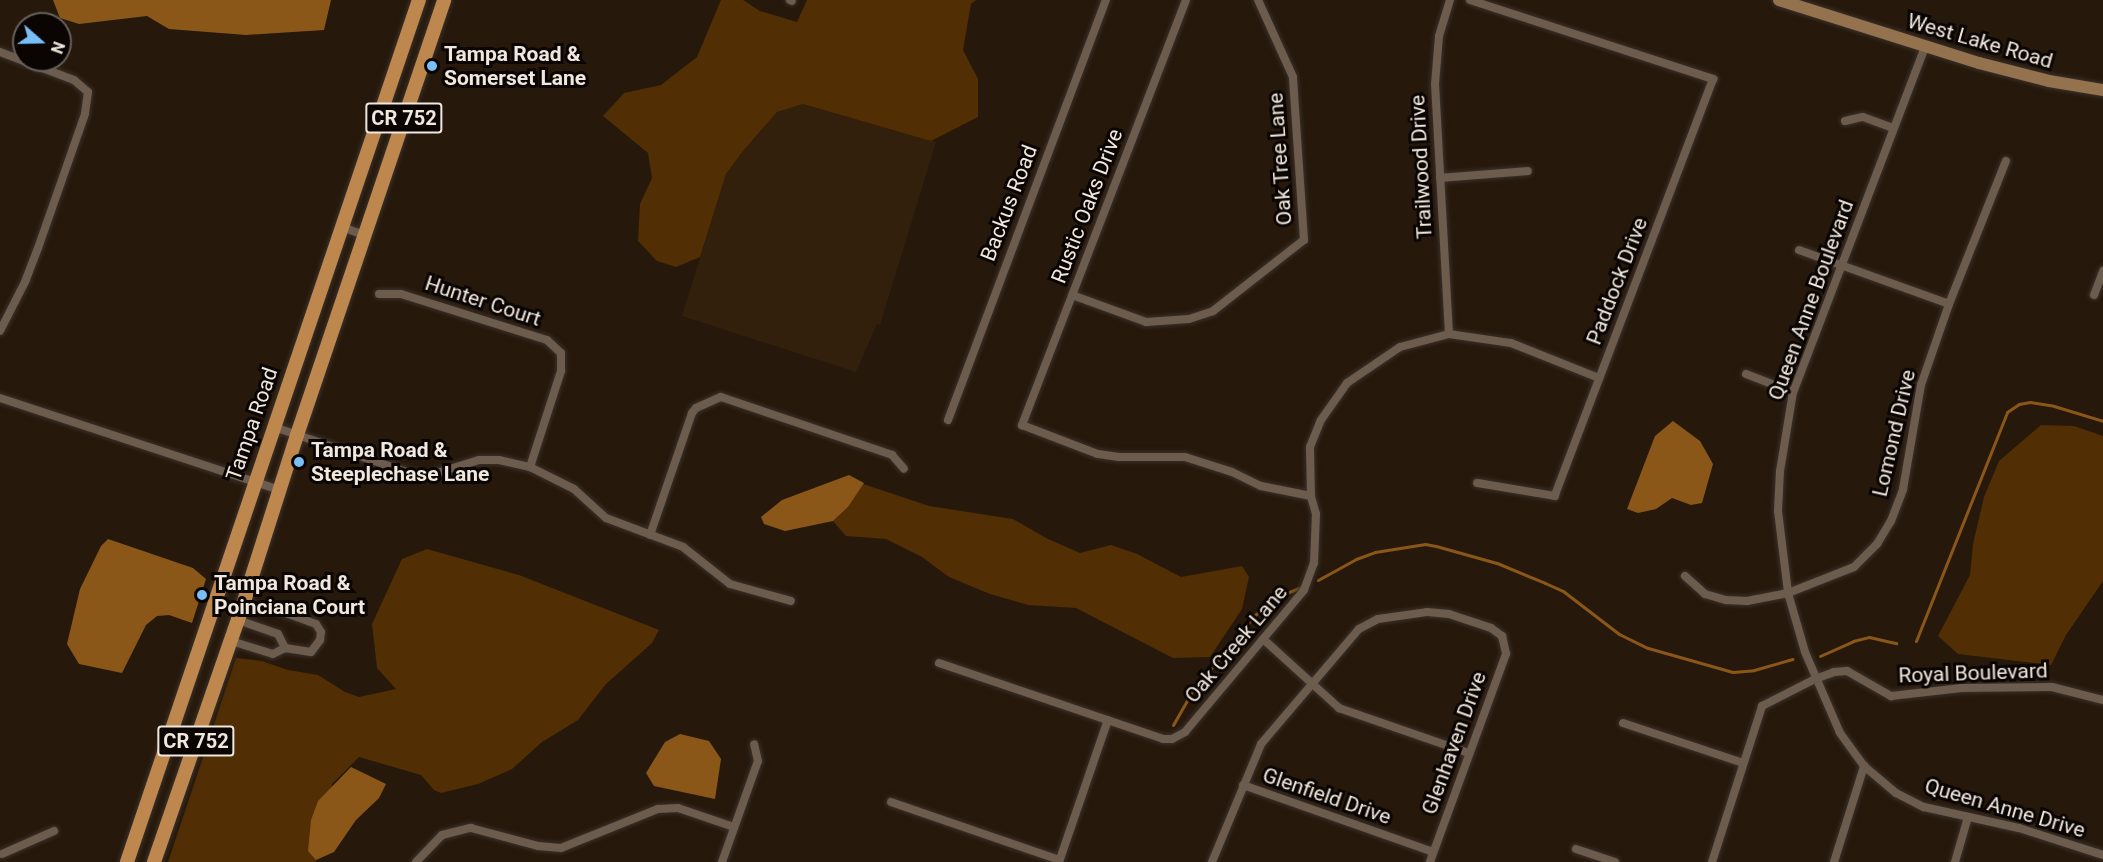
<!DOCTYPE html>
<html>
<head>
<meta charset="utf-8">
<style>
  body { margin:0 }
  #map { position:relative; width:2103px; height:862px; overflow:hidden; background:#26190b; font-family:Roboto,sans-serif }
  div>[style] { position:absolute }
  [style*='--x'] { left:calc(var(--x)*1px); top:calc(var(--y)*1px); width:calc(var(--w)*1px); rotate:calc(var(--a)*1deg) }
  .built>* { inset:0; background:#321f0c }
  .green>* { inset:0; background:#512e03 }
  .water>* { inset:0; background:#8b5719 }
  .stream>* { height:3px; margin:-1.5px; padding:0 1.5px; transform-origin:1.5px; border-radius:1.5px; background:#8b5719 }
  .roads { filter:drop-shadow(0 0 2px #3b312c) drop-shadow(0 0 2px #3b312c) }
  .street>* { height:8px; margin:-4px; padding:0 4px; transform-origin:4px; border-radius:4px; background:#6c5c4d }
  .secondary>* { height:12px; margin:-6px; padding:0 6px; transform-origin:6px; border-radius:6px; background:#94724d }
  .primary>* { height:14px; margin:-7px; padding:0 7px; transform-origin:7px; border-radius:7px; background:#bd874e }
  .dots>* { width:16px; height:16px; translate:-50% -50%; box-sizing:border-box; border:3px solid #0a0502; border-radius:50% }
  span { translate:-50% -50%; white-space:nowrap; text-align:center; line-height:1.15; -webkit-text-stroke:6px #0a0502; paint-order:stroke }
  .shield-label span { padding:2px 4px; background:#0a0502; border:2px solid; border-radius:4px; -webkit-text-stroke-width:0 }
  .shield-label { font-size:20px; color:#f0e7de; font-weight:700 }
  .street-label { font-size:21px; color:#f0e7de }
  .poi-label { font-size:21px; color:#f0e7de; font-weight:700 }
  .left { translate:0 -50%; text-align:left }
  .north { position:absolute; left:12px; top:12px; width:60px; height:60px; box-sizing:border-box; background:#0a0502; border:2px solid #665f5a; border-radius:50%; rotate:110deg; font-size:16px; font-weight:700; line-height:24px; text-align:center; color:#f0e7de }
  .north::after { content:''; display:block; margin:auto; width:21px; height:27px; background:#7abef8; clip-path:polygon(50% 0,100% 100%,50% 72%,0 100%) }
</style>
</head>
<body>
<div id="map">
  <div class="built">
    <div style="clip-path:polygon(803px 104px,936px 142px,880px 325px,877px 324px,856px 372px,682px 316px,726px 174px,743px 151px,777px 112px)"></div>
  </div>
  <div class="green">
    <div style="clip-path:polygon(721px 0,743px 0,760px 11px,797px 22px,807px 0,976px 0,971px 4px,963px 50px,978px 79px,978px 117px,931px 141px,803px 104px,777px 112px,743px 151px,726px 174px,700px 257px,676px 267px,657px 261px,638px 241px,640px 204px,652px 178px,648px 153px,603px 116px,624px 93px,661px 85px,697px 57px)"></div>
    <div style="clip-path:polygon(2041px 425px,2074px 426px,2103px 436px,2103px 581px,2066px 635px,2051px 665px,1958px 654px,1938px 636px,1970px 575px,1973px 544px,1984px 497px,1999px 461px)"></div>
    <div style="clip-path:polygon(863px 484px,929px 506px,1013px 519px,1046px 538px,1080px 553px,1111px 545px,1137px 554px,1181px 577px,1242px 566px,1249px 577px,1242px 609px,1210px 657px,1173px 658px,1076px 608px,1028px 605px,990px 594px,949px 577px,922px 557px,886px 539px,846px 536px,833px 521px,848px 507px)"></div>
    <div style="clip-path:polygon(427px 549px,519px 575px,659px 630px,652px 643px,606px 684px,578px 720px,542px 742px,512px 769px,478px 784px,441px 793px,434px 790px,421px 775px,359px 757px,332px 784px,316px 862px,168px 862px,236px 658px,262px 661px,288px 670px,318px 675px,345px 692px,359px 697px,396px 689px,377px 668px,372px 624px,402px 559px)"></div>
  </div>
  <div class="water">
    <div style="clip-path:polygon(53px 0,331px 0,324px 30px,246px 35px,169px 29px,147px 16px,79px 24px,60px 18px)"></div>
    <div style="clip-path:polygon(1673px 421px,1700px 441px,1713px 464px,1702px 503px,1691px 505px,1672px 498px,1656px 509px,1638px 513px,1627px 509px,1655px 436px)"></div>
    <div style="clip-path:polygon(849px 475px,864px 483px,848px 507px,833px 521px,785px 531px,764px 524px,761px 517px,782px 500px)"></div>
    <div style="clip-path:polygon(108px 539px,193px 568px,206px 579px,192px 623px,169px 615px,157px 616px,146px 625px,122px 673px,79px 664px,67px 644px,80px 589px,101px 546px)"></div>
    <div style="clip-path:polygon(680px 734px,709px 741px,721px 759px,715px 799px,654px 786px,646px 773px,665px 742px)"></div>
    <div style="clip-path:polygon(351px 767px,386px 784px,379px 798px,356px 820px,334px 852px,316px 860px,308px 851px,311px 820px,318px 801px)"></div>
  </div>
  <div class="stream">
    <div style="--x:1318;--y:580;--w:43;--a:-28.9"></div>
    <div style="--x:1356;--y:559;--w:20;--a:-20"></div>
    <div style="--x:1375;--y:552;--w:51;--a:-9.1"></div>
    <div style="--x:1425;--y:544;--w:11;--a:10"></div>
    <div style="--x:1436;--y:546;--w:63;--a:15.6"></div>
    <div style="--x:1497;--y:563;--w:52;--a:22.6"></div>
    <div style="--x:1545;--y:583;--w:20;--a:24"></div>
    <div style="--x:1563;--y:591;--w:71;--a:37.5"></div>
    <div style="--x:1619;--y:634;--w:32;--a:26"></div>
    <div style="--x:1648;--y:648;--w:88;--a:15.8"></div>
    <div style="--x:1733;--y:672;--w:21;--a:-5"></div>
    <div style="--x:1754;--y:670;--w:40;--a:-16"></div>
    <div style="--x:1916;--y:641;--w:246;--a:-68.3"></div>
    <div style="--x:2007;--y:412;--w:14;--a:-34"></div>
    <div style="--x:2019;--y:404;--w:11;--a:-10"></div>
    <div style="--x:2030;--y:402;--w:24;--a:9"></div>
    <div style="--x:2054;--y:406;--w:51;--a:17"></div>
    <div style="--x:1820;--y:656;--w:36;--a:-24"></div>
    <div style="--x:1853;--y:641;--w:16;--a:-14"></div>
    <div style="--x:1869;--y:637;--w:28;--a:13"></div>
    <div style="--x:1173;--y:725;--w:40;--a:-60.3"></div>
    <div style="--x:1193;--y:690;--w:97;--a:-50.4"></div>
    <div style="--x:1255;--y:615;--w:26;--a:-40"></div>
    <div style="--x:1275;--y:598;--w:28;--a:-23"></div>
  </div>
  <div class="roads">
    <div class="street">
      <div style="--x:790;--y:0;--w:2;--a:27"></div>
      <div style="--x:1186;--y:0;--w:456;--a:111.1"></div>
      <div style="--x:1022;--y:425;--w:81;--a:20.9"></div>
      <div style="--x:1098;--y:454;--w:21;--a:8"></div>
      <div style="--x:1119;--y:457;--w:66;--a:0"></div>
      <div style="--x:1185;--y:457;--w:49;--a:17.7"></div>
      <div style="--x:1232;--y:472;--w:32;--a:26"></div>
      <div style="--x:1261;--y:486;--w:51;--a:11.3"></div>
      <div style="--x:1470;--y:0;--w:256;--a:18"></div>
      <div style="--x:1713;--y:79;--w:446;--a:110.8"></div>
      <div style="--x:1555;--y:496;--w:79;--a:-170.5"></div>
      <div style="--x:1925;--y:47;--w:369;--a:110.9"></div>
      <div style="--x:1793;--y:392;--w:80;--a:99.3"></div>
      <div style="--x:1780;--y:471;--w:40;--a:92.9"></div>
      <div style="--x:1778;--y:511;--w:83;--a:83"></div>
      <div style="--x:1788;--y:593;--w:61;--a:73.9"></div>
      <div style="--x:1805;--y:652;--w:88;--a:66.6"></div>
      <div style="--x:1840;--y:733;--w:41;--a:54"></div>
      <div style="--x:1864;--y:766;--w:42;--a:40.2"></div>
      <div style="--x:1896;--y:793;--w:31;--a:27"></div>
      <div style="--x:1924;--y:807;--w:97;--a:12.5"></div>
      <div style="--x:2019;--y:828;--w:88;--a:17.8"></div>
      <div style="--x:0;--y:52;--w:79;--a:20.7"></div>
      <div style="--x:74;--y:80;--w:18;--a:41"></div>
      <div style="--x:88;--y:92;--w:22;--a:98"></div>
      <div style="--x:85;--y:114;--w:142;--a:109.3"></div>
      <div style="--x:38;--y:248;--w:34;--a:111"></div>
      <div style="--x:26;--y:280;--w:57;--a:117"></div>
      <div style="--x:1845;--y:121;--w:18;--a:-13"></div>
      <div style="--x:1863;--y:117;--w:32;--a:20"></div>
      <div style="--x:1440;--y:178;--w:88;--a:-4.5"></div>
      <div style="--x:342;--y:227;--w:23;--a:20"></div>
      <div style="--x:1799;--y:250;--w:159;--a:19.8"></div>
      <div style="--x:379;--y:294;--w:22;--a:0"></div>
      <div style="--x:401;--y:294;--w:153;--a:17.5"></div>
      <div style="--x:547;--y:340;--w:19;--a:43"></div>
      <div style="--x:561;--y:353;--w:18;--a:90"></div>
      <div style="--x:561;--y:371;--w:101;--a:107.9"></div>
      <div style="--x:1072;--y:295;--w:79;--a:20"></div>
      <div style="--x:1146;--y:322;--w:43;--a:-4"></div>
      <div style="--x:1189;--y:319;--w:25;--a:-18"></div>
      <div style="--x:1213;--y:311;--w:115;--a:-38"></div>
      <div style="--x:1304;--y:240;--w:163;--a:-93.9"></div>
      <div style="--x:1293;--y:77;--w:85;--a:-114.4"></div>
      <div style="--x:2094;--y:295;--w:26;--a:-69"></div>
      <div style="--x:1449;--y:334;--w:250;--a:-93.2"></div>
      <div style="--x:1435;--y:84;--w:48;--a:-85.2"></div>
      <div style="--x:1439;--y:36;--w:38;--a:-73"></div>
      <div style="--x:1746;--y:374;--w:50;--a:21"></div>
      <div style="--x:0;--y:398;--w:294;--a:18.2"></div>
      <div style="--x:948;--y:420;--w:449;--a:-69.4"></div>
      <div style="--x:274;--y:427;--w:144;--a:18.7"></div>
      <div style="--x:410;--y:473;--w:17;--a:10"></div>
      <div style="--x:427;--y:476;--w:54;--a:-17.1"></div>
      <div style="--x:479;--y:460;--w:20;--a:0"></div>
      <div style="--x:499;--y:460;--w:32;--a:13"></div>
      <div style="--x:530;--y:467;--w:49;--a:26.6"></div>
      <div style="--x:574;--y:489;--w:43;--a:42.2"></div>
      <div style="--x:606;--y:518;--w:82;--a:20.6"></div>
      <div style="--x:683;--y:547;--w:60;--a:38.2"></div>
      <div style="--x:730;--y:584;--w:63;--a:15.6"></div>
      <div style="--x:650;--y:535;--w:129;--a:-71"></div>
      <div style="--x:692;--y:413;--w:6;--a:-51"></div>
      <div style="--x:696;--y:408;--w:27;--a:-24"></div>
      <div style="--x:721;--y:397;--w:181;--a:18.7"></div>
      <div style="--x:892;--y:455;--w:18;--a:49"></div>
      <div style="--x:1685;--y:576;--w:27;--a:42"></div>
      <div style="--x:1705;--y:594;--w:22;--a:16"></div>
      <div style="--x:1726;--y:600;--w:21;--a:3"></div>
      <div style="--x:1747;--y:601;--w:42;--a:-11"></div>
      <div style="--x:1788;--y:593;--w:71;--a:-21.5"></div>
      <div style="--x:1854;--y:567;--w:33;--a:-45"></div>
      <div style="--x:1877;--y:544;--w:27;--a:-59"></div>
      <div style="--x:1891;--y:521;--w:34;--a:-69"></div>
      <div style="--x:1903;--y:489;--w:106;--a:-80.2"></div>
      <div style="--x:1921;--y:385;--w:86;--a:-70.9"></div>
      <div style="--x:1949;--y:304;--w:154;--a:-68.3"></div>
      <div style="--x:238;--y:620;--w:42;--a:19.3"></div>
      <div style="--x:278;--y:634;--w:16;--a:63"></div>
      <div style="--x:1263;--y:639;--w:103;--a:42.2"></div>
      <div style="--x:1339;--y:708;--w:138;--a:19.1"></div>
      <div style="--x:231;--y:641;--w:44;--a:17.2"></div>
      <div style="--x:273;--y:654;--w:13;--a:-27"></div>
      <div style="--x:285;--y:648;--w:26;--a:9"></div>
      <div style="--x:311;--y:652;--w:15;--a:-53"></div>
      <div style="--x:320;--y:640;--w:8;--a:-83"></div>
      <div style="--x:321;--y:632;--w:9;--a:-122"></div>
      <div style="--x:316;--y:624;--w:38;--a:-160"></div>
      <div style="--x:939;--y:663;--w:237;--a:18.7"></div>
      <div style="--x:1163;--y:739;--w:9;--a:0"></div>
      <div style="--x:1172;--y:739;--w:15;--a:-28"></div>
      <div style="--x:1185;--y:732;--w:185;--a:-50"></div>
      <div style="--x:1304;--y:590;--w:29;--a:-70"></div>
      <div style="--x:1314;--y:563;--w:49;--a:-87.7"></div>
      <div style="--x:1316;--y:514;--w:19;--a:-106"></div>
      <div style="--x:1311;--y:496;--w:49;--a:-91.2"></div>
      <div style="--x:1310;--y:447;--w:29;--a:-68"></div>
      <div style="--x:1321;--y:420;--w:45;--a:-54.9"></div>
      <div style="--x:1347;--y:383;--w:64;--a:-34.2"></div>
      <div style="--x:1400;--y:347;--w:51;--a:-14.9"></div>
      <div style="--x:1449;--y:334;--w:63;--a:8.3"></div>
      <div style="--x:1511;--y:343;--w:95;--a:21.7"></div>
      <div style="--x:1623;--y:723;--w:126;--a:18.4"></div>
      <div style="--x:1243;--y:785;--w:201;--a:19.4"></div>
      <div style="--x:891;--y:802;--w:178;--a:19"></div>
      <div style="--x:1576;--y:849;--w:41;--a:18.4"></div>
      <div style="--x:2;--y:854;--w:57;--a:-23.9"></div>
      <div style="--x:416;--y:862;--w:37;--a:-46"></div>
      <div style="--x:442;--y:835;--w:30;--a:-14"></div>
      <div style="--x:471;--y:828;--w:69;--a:15"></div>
      <div style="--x:538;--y:846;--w:23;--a:5"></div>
      <div style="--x:561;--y:848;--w:105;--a:-21.9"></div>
      <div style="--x:658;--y:809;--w:20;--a:-3"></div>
      <div style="--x:678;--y:808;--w:59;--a:18.7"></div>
      <div style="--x:722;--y:862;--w:107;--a:-70.4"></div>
      <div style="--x:758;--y:761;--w:17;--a:-103"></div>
      <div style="--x:1059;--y:862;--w:150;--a:-71"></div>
      <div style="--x:1212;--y:862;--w:128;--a:-67.4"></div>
      <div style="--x:1261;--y:744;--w:151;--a:-49.6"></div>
      <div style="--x:1359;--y:629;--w:21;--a:-28"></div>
      <div style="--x:1378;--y:619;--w:49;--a:-8.1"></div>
      <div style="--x:1427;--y:612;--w:22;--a:5"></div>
      <div style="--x:1449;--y:614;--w:44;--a:18.4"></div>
      <div style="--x:1491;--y:628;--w:14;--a:36"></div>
      <div style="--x:1502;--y:636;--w:18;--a:77"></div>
      <div style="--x:1506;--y:654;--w:221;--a:110.1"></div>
      <div style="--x:1712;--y:862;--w:164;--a:-72.2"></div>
      <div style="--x:1762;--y:706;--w:59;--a:-27"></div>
      <div style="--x:1815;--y:679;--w:20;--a:-20"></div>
      <div style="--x:1834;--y:672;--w:13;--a:-4"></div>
      <div style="--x:1847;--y:671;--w:51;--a:29.6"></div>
      <div style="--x:1891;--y:696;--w:71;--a:-6.4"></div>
      <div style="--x:1962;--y:688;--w:90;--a:-0.6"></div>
      <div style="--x:2052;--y:687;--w:53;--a:14.3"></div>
      <div style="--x:1834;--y:862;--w:101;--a:-72.6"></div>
      <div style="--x:1955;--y:862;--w:47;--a:-73.9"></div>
    </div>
    <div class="secondary">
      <div style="--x:1779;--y:0;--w:210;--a:17.5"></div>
      <div style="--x:1979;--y:63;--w:72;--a:14.4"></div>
      <div style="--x:2049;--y:81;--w:55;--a:9.5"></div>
    </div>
    <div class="primary">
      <div style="--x:127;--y:862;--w:910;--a:-71.29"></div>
      <div style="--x:154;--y:862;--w:256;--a:-70.9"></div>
      <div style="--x:238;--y:620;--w:194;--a:-72.3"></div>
      <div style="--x:297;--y:435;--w:459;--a:-71.3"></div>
    </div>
  </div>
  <div class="dots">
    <div style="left:432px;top:66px;background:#7abef8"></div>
    <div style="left:299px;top:462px;background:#7abef8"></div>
    <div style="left:202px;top:595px;background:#7abef8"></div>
  </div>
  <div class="shield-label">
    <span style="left:404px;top:118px">CR 752</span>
    <span style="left:196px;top:741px">CR 752</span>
  </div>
  <div class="street-label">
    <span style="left:1980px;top:41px;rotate:16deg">West Lake Road</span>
    <span style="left:1280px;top:159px;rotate:-94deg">Oak Tree Lane</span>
    <span style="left:1421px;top:167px;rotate:-93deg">Trailwood Drive</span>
    <span style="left:1009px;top:203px;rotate:-69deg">Backus Road</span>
    <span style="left:1087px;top:206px;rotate:-69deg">Rustic Oaks Drive</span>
    <span style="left:1617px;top:281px;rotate:-69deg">Paddock Drive</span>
    <span style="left:1811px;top:300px;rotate:-70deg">Queen Anne Boulevard</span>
    <span style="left:483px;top:301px;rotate:18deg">Hunter Court</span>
    <span style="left:252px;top:424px;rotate:-71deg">Tampa Road</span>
    <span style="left:1894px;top:433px;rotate:-77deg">Lomond Drive</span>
    <span style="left:1236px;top:644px;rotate:-50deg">Oak Creek Lane</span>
    <span style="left:1973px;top:673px;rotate:-2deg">Royal Boulevard</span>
    <span style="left:1454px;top:743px;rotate:-70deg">Glenhaven Drive</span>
    <span style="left:1327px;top:796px;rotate:19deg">Glenfield Drive</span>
    <span style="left:2005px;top:808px;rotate:16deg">Queen Anne Drive</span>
  </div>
  <div class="poi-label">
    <span class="left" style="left:444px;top:66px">Tampa Road &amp;<br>Somerset Lane</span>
    <span class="left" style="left:311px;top:462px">Tampa Road &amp;<br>Steeplechase Lane</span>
    <span class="left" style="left:214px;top:595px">Tampa Road &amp;<br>Poinciana Court</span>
  </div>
  <div class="north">N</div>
</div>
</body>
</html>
